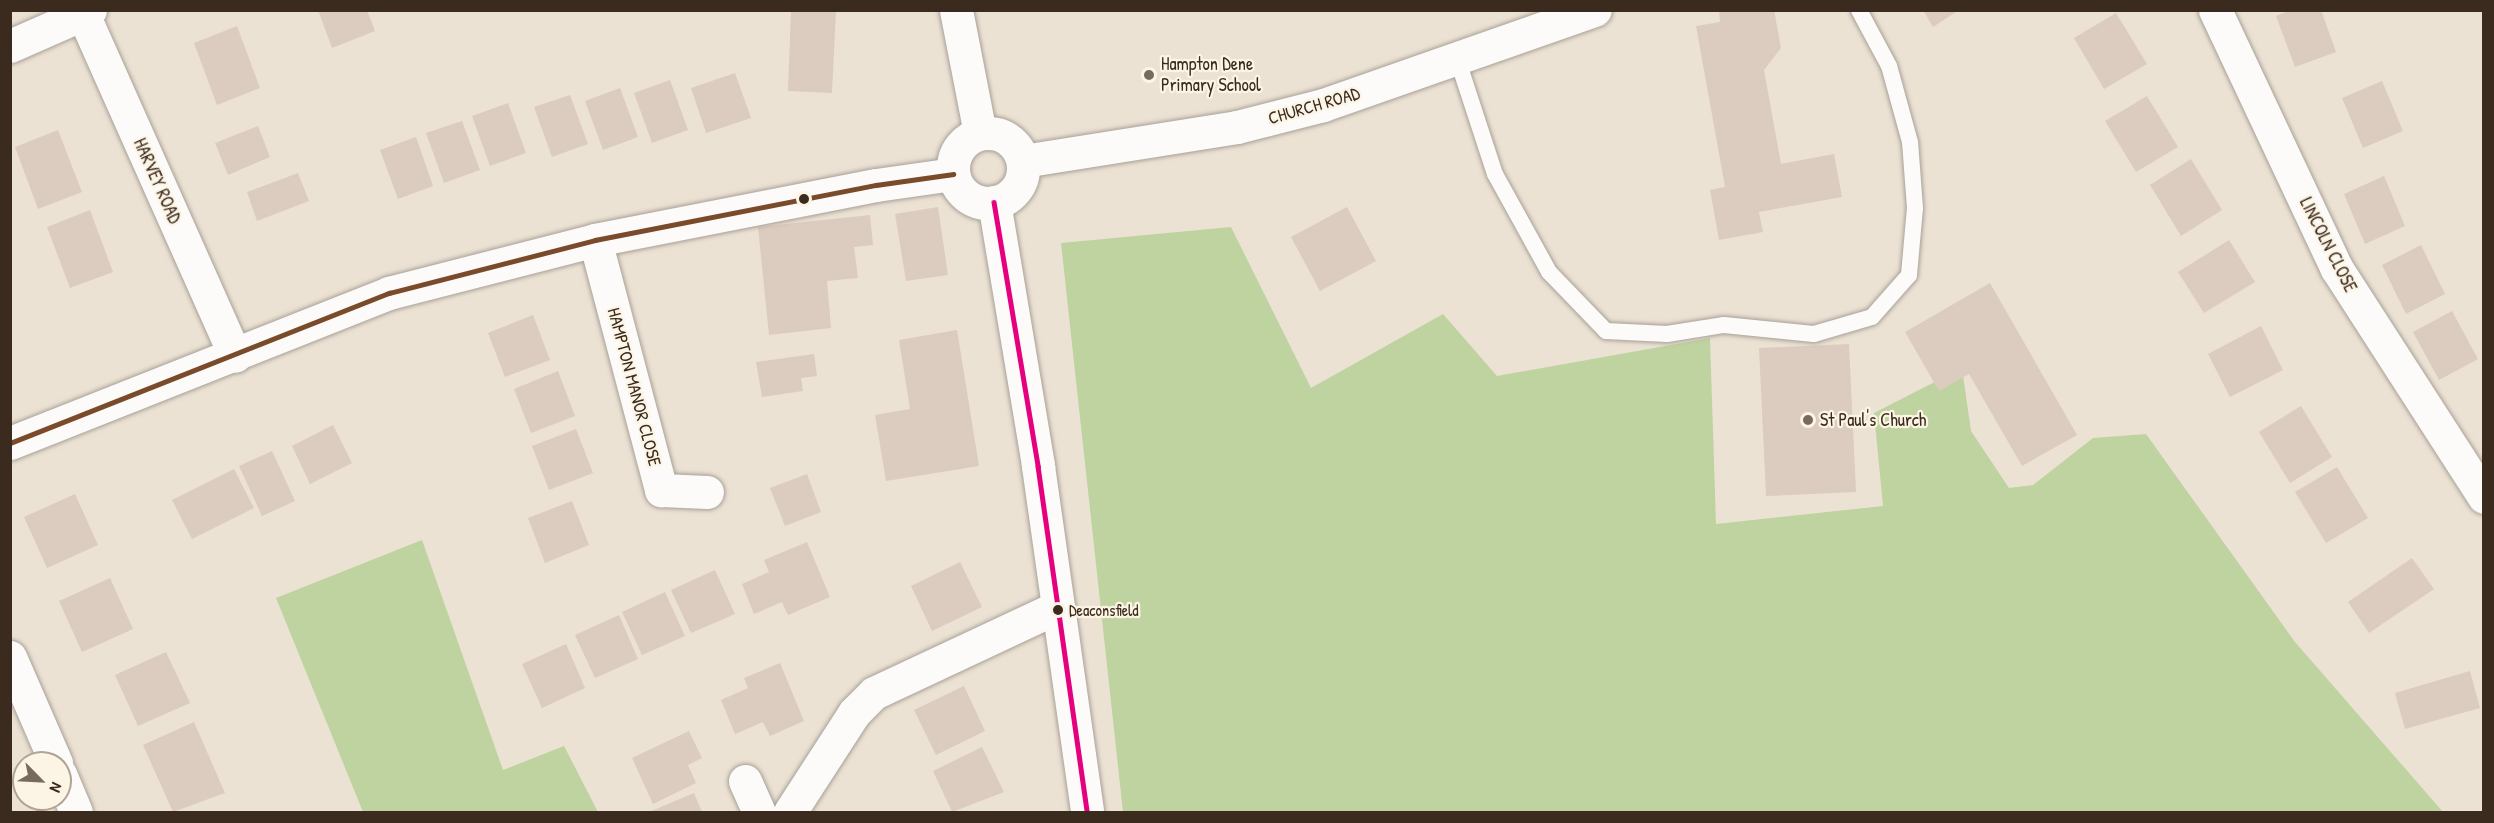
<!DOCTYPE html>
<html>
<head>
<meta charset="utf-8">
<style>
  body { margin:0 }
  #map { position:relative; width:2494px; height:823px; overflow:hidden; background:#ece2d4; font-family:"Patrick Hand",sans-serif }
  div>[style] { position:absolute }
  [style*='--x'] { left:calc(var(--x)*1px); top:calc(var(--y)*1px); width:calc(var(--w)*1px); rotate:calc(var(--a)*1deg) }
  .green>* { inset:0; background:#bed3a0 }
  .building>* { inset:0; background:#dccbbf }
  .roads { filter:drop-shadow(0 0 2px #a8a197) drop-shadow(0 0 2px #a8a197) }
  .lane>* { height:16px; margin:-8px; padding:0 8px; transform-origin:8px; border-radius:8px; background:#fcfbf9 }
  .street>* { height:33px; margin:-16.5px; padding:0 16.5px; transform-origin:16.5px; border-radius:16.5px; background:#fcfbf9 }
  .secondary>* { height:33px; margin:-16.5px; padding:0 16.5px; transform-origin:16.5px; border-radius:16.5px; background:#fcfbf9 }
  .secondary>.ring { margin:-16.5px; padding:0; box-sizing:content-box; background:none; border:33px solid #fcfbf9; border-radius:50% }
  .bus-1>* { height:4.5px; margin:-2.25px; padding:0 2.25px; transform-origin:2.25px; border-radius:2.25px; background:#e5007d }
  .bus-2>* { height:4.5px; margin:-2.25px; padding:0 2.25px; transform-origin:2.25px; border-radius:2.25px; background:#7a4b2a }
  .dots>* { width:16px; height:16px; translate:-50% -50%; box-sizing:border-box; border:3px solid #fcf5e5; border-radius:50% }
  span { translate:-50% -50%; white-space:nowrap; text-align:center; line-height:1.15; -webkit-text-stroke:4.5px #fcf5e5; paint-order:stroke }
  .bus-label { font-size:16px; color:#3b2a1e }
  .left { translate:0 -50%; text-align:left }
  .poi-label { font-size:18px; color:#3b2a1e }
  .street-label { font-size:18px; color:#3b2a1e }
  .frame { position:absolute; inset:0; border:12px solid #3b2a1e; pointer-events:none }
  .north { position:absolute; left:12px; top:751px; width:60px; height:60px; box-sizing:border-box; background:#fcf5e5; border:2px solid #afa495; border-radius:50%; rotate:114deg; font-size:16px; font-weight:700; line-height:24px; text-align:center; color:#3b2a1e }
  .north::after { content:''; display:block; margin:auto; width:21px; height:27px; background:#796a5e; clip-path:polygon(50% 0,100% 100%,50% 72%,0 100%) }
</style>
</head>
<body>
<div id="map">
  <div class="green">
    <div style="clip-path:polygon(1231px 227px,1311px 388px,1443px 314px,1497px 376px,1710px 338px,1716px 524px,1883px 506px,1874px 413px,1962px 368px,1971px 431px,2009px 488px,2033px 485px,2093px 438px,2146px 434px,2295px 642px,2443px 812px,1123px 812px,1061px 243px)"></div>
    <div style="clip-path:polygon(422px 540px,503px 770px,564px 746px,598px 812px,363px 812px,276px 598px)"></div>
  </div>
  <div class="building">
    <div style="clip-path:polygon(318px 10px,367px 10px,375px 31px,332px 48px)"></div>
    <div style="clip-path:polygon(791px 10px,836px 10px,832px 93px,788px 91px)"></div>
    <div style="clip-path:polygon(1719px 10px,1774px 10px,1781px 48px,1764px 70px,1781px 164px,1834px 154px,1842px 197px,1759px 212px,1763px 232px,1719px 240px,1710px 190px,1725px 187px,1696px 26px,1720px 22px)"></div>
    <div style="clip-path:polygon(1923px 10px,1959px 10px,1933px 27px)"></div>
    <div style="clip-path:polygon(2291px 10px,2321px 10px,2336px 52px,2295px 67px,2276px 16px)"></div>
    <div style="clip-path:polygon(2116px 13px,2147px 64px,2104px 89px,2074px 38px)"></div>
    <div style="clip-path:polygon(237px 26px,260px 88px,217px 105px,194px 43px)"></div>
    <div style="clip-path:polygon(735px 73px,751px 118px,706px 133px,691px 88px)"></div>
    <div style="clip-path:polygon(670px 80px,688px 130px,652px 143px,634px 93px)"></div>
    <div style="clip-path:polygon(2382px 81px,2403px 131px,2363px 148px,2342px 98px)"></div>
    <div style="clip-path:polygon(620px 88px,638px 137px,603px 150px,585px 101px)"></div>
    <div style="clip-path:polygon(570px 95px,588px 144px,552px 157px,534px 107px)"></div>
    <div style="clip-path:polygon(2147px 96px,2178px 147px,2136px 172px,2105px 121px)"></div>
    <div style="clip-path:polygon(508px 103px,526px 153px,490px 166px,472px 116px)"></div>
    <div style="clip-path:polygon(462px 121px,480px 170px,444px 183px,426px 133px)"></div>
    <div style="clip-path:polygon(258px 126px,270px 157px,228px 175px,215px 143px)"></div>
    <div style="clip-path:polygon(58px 130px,82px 192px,38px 209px,15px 147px)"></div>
    <div style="clip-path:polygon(416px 137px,433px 186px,398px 199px,380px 150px)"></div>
    <div style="clip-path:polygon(2191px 159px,2222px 210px,2181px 236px,2150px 185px)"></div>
    <div style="clip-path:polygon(298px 173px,309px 201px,257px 221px,247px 192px)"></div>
    <div style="clip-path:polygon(2384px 176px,2405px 226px,2365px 244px,2344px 194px)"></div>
    <div style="clip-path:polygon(938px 207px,948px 275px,906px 281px,895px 214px)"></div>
    <div style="clip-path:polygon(1347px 207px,1376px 261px,1320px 291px,1291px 237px)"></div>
    <div style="clip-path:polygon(90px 210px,113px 272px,70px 288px,47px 227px)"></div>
    <div style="clip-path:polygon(870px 215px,873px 245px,854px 247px,858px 278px,827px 281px,831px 328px,769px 335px,758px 227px)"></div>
    <div style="clip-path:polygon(2229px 240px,2255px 282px,2204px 313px,2178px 272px)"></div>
    <div style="clip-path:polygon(2421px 245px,2445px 294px,2406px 314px,2382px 265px)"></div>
    <div style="clip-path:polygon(1990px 283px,2077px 435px,2022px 466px,1969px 374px,1939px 391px,1905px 332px)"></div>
    <div style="clip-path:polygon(2452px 311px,2478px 359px,2439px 380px,2413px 332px)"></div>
    <div style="clip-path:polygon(533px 315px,550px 360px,505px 377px,488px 333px)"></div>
    <div style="clip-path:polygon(2261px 326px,2283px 370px,2230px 397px,2208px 354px)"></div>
    <div style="clip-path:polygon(957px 330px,979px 466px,886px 481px,875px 415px,910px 409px,899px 340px)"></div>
    <div style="clip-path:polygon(1849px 344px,1856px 492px,1766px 496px,1759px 348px)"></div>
    <div style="clip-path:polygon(814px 354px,817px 376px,801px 378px,803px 391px,762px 397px,756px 362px)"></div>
    <div style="clip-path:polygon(558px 371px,575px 416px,531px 433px,514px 389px)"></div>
    <div style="clip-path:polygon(2301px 406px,2332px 457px,2290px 483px,2259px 432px)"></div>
    <div style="clip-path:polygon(333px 425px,352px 463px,310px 484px,292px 446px)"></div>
    <div style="clip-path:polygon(576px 429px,593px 473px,549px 490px,532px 446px)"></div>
    <div style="clip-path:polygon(272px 451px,295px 501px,262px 516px,239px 466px)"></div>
    <div style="clip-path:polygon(2337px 467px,2368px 518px,2326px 543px,2295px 492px)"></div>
    <div style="clip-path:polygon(234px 469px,254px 508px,192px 539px,172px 500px)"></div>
    <div style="clip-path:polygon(807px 474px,821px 512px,785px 526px,770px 488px)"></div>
    <div style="clip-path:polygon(75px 494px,98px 545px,47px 568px,24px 517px)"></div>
    <div style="clip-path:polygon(572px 501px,589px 545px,545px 563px,528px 518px)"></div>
    <div style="clip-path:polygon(807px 542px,830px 597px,788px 615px,782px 602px,754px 614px,742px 584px,769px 572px,764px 560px)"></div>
    <div style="clip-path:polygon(2412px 558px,2434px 589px,2369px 633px,2348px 602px)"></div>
    <div style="clip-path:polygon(960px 562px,982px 607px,932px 631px,911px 586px)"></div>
    <div style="clip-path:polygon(715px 570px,735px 614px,691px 633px,671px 590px)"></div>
    <div style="clip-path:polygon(110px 578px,133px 629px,82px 652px,59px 601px)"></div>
    <div style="clip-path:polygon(665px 592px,685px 636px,642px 655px,622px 612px)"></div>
    <div style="clip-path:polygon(619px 615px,638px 659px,595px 678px,575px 635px)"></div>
    <div style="clip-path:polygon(566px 644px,585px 688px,542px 708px,522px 664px)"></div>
    <div style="clip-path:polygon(166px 652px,190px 703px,138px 726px,115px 675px)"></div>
    <div style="clip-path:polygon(780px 663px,804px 721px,770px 736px,763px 722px,735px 734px,721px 700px,748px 688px,744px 678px)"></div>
    <div style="clip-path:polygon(2470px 671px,2480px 708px,2405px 729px,2395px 693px)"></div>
    <div style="clip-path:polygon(964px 686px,985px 731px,936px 755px,914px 710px)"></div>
    <div style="clip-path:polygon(194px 722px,225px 793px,173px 812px,143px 745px)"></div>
    <div style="clip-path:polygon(689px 731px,702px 758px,688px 765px,696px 783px,653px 804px,632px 758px)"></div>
    <div style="clip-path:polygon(982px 747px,1004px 792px,952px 812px,933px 771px)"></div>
    <div style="clip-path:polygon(694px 793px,702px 812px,649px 812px)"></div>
  </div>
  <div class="roads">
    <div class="lane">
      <div style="--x:1458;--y:61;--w:119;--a:71.9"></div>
      <div style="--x:1495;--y:174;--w:112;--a:61.1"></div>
      <div style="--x:1549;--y:272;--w:82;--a:46"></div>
      <div style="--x:1606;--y:331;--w:61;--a:2.8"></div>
      <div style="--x:1667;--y:334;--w:58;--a:-9"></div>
      <div style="--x:1724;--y:325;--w:90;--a:5.7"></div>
      <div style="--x:1814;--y:334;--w:60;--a:-16.3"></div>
      <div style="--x:1872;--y:317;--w:56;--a:-48.6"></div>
      <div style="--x:1909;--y:275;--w:67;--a:-84.9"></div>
      <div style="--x:1915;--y:208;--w:66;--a:-94.3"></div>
      <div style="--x:1910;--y:142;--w:79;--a:-105.4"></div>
      <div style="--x:1889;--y:66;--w:64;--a:-118.2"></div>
    </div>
    <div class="street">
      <div style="--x:90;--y:10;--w:8;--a:150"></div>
      <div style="--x:83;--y:14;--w:374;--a:66"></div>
      <div style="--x:2215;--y:10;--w:286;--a:64.8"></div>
      <div style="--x:2337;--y:269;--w:271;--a:57.2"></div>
      <div style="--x:10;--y:46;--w:80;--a:-23.7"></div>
      <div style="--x:595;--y:240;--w:259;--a:75.2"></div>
      <div style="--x:661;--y:490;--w:46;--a:2.5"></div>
      <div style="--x:10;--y:657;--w:116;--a:66.5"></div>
      <div style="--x:60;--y:774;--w:41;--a:67.2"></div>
      <div style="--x:745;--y:781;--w:34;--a:66"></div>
      <div style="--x:790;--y:812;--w:118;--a:-57.1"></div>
      <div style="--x:854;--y:713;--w:28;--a:-45"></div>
      <div style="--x:874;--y:693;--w:203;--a:-25.1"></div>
    </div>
    <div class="secondary">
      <div style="--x:956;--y:10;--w:125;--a:79"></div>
      <div class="ring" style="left:953px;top:133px;width:37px;height:37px"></div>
      <div style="--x:1023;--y:161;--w:217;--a:-9"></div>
      <div style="--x:1237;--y:127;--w:89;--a:-14.3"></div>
      <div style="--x:1323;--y:105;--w:288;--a:-19.3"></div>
      <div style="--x:994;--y:202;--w:268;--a:80.5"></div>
      <div style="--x:1038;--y:466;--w:349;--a:81.9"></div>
      <div style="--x:10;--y:443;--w:408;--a:-21.6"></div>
      <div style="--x:389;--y:293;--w:213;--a:-14.4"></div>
      <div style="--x:595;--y:240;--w:286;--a:-11.1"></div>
      <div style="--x:876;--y:185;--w:78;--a:-8.1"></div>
    </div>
  </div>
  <div class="bus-1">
    <div style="--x:994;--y:202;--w:268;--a:80.5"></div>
    <div style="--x:1038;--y:466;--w:349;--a:81.9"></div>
  </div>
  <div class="bus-2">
    <div style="--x:10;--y:443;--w:408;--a:-21.6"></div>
    <div style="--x:389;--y:293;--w:213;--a:-14.4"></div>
    <div style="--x:595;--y:240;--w:286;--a:-11.1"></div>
    <div style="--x:876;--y:185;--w:78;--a:-8.1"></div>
  </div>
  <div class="dots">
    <div style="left:1149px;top:75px;background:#796a5e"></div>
    <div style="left:804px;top:199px;background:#3b2a1e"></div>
    <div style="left:1808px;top:420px;background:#796a5e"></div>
    <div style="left:1058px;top:610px;background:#3b2a1e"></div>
  </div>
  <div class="bus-label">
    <span class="left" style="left:1069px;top:610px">Deaconsfield</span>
  </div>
  <div class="poi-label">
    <span class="left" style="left:1161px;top:75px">Hampton Dene<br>Primary School</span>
    <span class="left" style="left:1820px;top:420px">St Paul's Church</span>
  </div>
  <div class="street-label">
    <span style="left:1314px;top:106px;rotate:-16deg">CHURCH ROAD</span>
    <span style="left:157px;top:181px;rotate:66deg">HARVEY ROAD</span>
    <span style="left:2328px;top:245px;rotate:63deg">LINCOLN CLOSE</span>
    <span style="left:634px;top:387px;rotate:75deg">HAMPTON MANOR CLOSE</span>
  </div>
  <div class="frame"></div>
  <div class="north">N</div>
</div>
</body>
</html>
